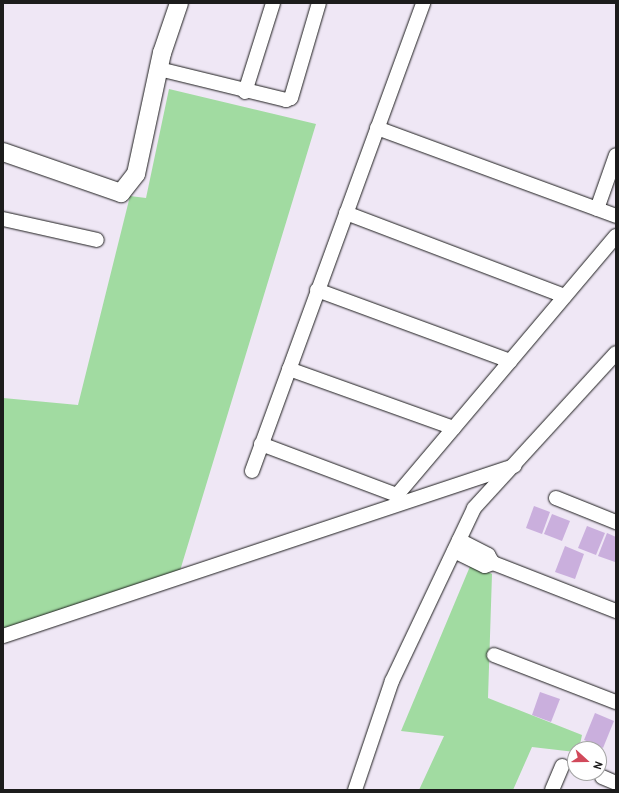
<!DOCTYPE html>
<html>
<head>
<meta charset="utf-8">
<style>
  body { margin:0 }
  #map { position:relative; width:619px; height:793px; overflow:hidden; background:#efe7f5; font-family:Pangolin,sans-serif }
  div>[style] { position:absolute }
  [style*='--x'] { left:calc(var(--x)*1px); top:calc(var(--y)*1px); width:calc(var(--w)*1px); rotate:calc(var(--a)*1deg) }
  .green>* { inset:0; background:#a1dba1 }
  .building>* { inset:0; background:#caafdd }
  .roads { filter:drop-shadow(0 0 1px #1c1c1c) drop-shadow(0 0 1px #1c1c1c) }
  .minor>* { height:14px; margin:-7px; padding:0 7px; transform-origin:7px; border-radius:7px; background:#fff }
  .major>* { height:18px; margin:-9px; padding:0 9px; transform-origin:9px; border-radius:9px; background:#fff }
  span { translate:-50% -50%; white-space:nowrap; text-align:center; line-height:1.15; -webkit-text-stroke:3px #fff; paint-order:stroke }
  .frame { position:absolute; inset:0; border:4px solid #1c1c1c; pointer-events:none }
  .north { position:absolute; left:567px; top:741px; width:40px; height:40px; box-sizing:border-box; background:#fff; border:1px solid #a4a4a4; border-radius:50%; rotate:111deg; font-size:11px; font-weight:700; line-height:16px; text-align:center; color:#1c1c1c }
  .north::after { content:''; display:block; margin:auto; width:14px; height:18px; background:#d1495b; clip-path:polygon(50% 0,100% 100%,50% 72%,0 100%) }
</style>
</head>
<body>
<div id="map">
  <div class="green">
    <div style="clip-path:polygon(169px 89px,316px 124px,179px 574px,3px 631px,3px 398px,78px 405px,130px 196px,146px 198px)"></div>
    <div style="clip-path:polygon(471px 564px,492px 574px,488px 698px,582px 735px,579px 749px,575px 749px,575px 752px,532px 747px,513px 790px,419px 790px,444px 736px,401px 731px)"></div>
  </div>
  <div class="building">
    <div style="clip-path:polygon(534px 506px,550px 512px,542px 534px,526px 528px)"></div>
    <div style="clip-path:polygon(552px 514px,570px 521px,562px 541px,544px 534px)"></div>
    <div style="clip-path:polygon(587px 526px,605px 533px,596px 555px,578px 548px)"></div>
    <div style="clip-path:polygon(607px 533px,616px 537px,615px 562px,598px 556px)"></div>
    <div style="clip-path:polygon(565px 546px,584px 554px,575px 579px,555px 572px)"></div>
    <div style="clip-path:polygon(540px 692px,560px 699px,551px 722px,532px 715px)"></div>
    <div style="clip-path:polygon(595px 713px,614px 721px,603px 748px,584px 740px)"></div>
  </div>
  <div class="roads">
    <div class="minor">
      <div style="--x:159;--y:69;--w:131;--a:13.7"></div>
      <div style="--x:286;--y:100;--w:5;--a:-22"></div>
      <div style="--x:291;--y:98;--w:99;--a:-73.6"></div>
      <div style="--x:245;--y:92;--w:93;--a:-72.5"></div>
      <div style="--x:377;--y:128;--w:255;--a:20.2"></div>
      <div style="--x:597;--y:209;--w:57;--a:-70.6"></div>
      <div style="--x:346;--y:213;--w:234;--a:20.8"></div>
      <div style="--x:3;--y:219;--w:96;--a:12.6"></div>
      <div style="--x:317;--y:290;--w:206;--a:20.2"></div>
      <div style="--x:289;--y:369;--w:175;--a:19.7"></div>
      <div style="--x:261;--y:444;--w:145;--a:20.6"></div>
      <div style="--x:397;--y:495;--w:339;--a:-49.8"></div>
      <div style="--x:252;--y:471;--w:498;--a:-69.9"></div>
      <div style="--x:556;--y:498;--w:65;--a:21.8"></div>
      <div style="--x:459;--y:540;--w:33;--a:27"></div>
      <div style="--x:488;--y:555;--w:9;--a:58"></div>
      <div style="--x:454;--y:551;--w:34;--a:26"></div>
      <div style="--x:485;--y:566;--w:9;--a:-21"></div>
      <div style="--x:493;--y:563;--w:132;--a:21.3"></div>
      <div style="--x:3;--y:636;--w:539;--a:-18.4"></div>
      <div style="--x:494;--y:655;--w:131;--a:21.1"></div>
      <div style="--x:602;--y:777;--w:15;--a:23"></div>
      <div style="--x:355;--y:790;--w:115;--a:-71.3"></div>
      <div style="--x:392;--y:681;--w:191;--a:-64.6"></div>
      <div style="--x:474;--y:508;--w:210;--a:-47.5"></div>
      <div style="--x:552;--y:790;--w:26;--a:-67"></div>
    </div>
    <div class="major">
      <div style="--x:3;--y:152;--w:125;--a:19.2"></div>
      <div style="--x:121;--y:193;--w:24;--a:-52"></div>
      <div style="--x:136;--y:174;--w:124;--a:-77.9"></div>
      <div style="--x:162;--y:53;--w:53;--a:-71.2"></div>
    </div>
  </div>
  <div class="frame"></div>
  <div class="north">N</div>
</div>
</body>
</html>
